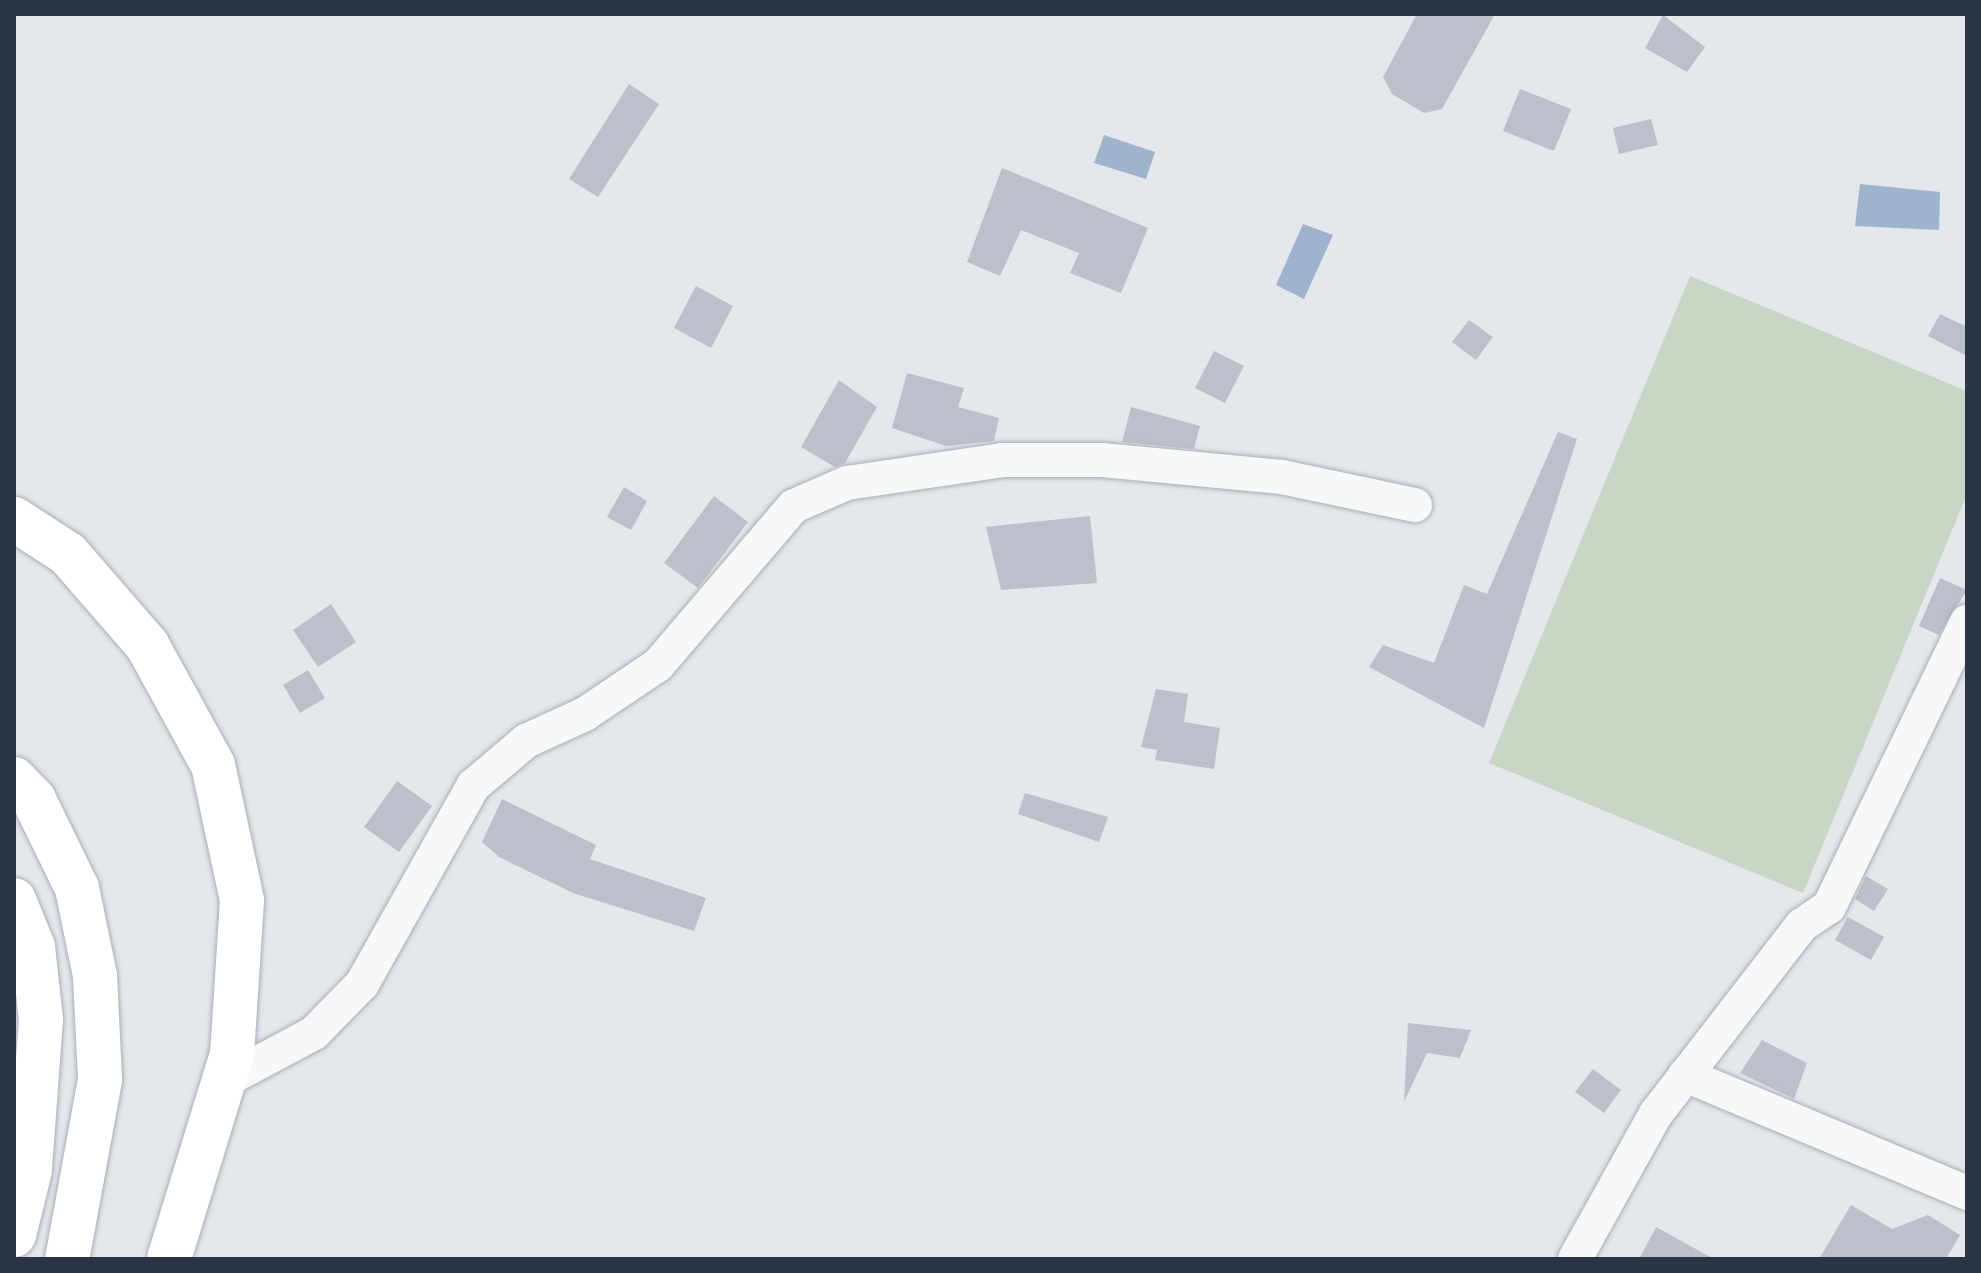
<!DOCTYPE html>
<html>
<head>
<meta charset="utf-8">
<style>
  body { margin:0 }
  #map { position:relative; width:1981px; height:1273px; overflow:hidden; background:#e4e7ec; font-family:Lato,sans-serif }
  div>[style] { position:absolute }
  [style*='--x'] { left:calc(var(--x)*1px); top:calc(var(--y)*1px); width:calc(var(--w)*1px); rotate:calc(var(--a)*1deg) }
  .green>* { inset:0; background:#c9d6c5 }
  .water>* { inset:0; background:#9fb4cc }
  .building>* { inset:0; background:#bbc0ca }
  .roads { filter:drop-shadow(0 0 2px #a9aeb7) drop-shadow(0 0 2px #a9aeb7) }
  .street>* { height:34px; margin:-17px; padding:0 17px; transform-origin:17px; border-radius:17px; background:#f7f8fa }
  .secondary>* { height:44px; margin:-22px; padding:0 22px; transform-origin:22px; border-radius:22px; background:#fff }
  .highway>* { height:44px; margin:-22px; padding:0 22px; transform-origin:22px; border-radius:22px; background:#fff }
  span { translate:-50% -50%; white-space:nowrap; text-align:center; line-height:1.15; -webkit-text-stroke:6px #f4f6f9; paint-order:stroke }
  .frame { position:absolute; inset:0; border:16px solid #2b3445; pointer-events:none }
</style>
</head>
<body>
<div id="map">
  <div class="green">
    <div style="clip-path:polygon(1690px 276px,1967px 391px,1967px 494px,1803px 893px,1489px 763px)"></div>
  </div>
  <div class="water">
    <div style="clip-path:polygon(1104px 135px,1155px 152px,1146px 179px,1094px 163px)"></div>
    <div style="clip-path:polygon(1860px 184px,1940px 192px,1939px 230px,1855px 226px)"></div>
    <div style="clip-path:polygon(1303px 224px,1333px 235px,1304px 299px,1276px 285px)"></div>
  </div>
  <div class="building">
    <div style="clip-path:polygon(1417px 14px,1495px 14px,1442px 109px,1424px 113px,1392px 94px,1383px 77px)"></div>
    <div style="clip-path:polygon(1663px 15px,1705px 47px,1687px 72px,1645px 48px)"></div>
    <div style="clip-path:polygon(629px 84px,659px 104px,598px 197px,569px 179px)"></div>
    <div style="clip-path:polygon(1520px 89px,1571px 109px,1554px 151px,1503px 131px)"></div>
    <div style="clip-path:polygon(1651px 119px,1658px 145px,1619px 154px,1613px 128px)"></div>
    <div style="clip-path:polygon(1002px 168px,1148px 228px,1121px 293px,1070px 273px,1079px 253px,1021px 230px,1000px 276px,967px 262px)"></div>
    <div style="clip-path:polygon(696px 286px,733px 306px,711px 348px,674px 328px)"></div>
    <div style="clip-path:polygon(1940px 314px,1967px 327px,1967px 356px,1928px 336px)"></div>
    <div style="clip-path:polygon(1469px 320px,1493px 337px,1476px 360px,1452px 342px)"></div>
    <div style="clip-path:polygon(1214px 351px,1244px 366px,1225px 403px,1195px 388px)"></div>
    <div style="clip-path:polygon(907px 373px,964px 388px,958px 407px,999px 418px,994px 441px,946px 446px,892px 428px)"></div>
    <div style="clip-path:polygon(839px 380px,877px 407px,845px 463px,835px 467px,801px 447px)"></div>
    <div style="clip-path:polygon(1131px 407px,1200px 426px,1194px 449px,1122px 442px)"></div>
    <div style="clip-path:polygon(1558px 432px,1577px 439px,1484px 728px,1369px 667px,1383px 645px,1434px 663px,1464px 585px,1487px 594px)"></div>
    <div style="clip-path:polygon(624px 487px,647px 501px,631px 530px,607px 517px)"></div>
    <div style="clip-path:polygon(714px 496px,748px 522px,698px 588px,664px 563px)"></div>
    <div style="clip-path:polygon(1090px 516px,1097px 583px,1001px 590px,986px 527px)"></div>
    <div style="clip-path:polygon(1940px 578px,1967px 590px,1939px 635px,1919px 626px)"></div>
    <div style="clip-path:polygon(331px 604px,356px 642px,318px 667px,293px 630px)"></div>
    <div style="clip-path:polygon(308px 670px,325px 698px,300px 713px,283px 685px)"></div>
    <div style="clip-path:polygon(1156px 689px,1188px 694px,1184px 722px,1220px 728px,1214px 769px,1155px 760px,1157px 750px,1141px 747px)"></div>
    <div style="clip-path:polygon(397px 781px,432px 806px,399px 852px,364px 827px)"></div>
    <div style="clip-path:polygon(1025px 793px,1108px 817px,1099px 842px,1018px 814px)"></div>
    <div style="clip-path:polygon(502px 799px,596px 845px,590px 859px,706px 898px,694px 931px,573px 893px,499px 857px,482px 842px)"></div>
    <div style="clip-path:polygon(1866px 876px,1888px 889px,1874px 911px,1855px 899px)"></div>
    <div style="clip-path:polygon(1848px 917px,1884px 937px,1871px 960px,1835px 940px)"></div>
    <div style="clip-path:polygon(1408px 1023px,1471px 1030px,1460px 1058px,1427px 1053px,1404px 1102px)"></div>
    <div style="clip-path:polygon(1762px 1040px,1807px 1063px,1794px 1099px,1740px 1073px)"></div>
    <div style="clip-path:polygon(1593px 1069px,1621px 1090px,1604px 1113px,1575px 1092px)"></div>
    <div style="clip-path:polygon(1851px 1205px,1892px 1229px,1928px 1215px,1960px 1235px,1946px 1259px,1819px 1259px)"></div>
    <div style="clip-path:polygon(1656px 1227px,1714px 1259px,1639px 1259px)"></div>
  </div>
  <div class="roads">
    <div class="street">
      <div style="--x:1685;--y:1075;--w:306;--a:22.7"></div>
      <div style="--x:226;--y:1080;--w:100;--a:-28.1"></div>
      <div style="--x:314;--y:1033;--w:69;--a:-45.6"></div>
      <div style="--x:362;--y:984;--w:227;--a:-60.7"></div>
      <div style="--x:473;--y:786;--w:70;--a:-40.3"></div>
      <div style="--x:526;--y:741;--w:65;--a:-24.6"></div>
      <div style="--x:585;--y:714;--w:88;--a:-33.9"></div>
      <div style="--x:658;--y:665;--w:209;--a:-49.5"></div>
      <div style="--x:794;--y:506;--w:58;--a:-23.5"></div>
      <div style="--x:847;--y:483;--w:157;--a:-8.4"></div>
      <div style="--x:1002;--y:460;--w:100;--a:0"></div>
      <div style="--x:1102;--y:460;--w:181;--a:5.4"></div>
      <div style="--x:1282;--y:477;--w:136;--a:11.9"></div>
      <div style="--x:1575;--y:1259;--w:165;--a:-60.9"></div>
      <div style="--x:1655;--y:1115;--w:240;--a:-52.3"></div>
      <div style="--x:1802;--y:925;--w:32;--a:-34"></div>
      <div style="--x:1829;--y:907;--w:317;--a:-64.2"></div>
    </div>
    <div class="secondary">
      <div style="--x:14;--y:519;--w:64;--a:32.9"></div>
      <div style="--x:68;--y:554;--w:121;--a:49"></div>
      <div style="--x:147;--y:645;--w:137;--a:61.2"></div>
      <div style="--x:213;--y:765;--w:138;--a:77.9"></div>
      <div style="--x:242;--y:900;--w:154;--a:93.7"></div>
      <div style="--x:232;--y:1054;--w:214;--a:107.1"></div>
    </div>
    <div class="highway">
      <div style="--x:14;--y:779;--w:29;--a:46"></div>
      <div style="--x:34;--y:800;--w:98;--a:64"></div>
      <div style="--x:77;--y:888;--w:90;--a:78.4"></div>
      <div style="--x:95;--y:976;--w:104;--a:87.2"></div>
      <div style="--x:100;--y:1080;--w:182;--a:100.4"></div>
      <div style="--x:14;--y:900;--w:51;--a:68"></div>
      <div style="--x:33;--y:947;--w:72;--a:83.7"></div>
      <div style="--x:41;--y:1019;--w:151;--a:94.2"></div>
      <div style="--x:30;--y:1170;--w:67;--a:103.8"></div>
    </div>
  </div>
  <div class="frame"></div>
</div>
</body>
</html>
